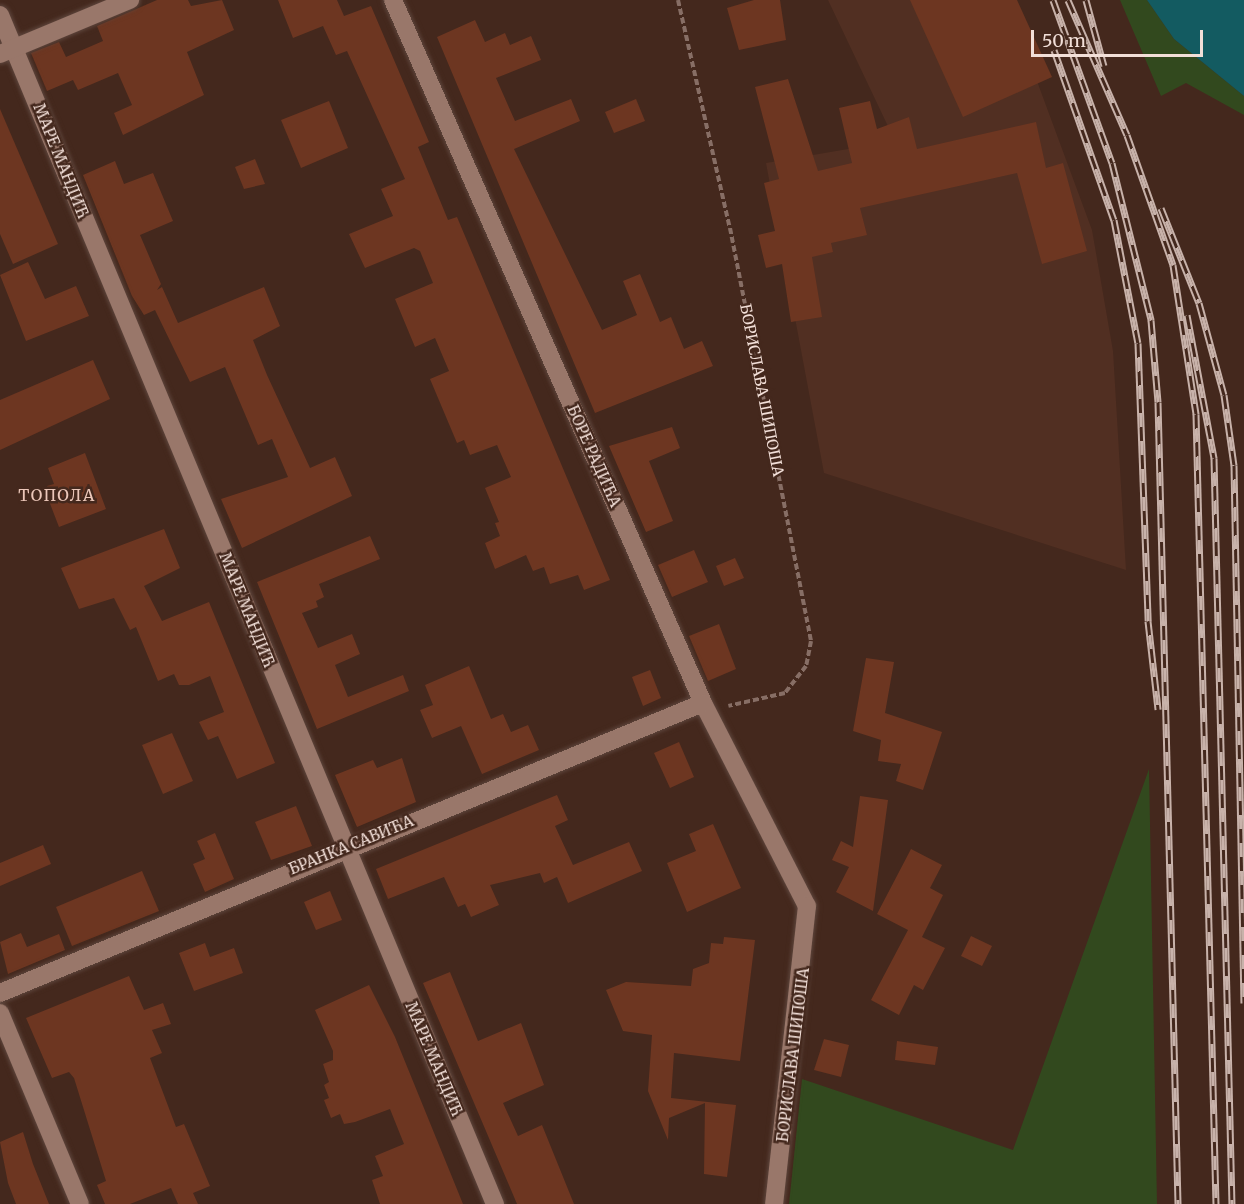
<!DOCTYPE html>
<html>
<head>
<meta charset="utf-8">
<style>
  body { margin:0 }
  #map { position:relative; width:1244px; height:1204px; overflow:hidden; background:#44281d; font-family:Merriweather,serif }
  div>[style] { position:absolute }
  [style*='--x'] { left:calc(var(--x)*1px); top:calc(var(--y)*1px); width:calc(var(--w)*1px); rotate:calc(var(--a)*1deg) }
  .built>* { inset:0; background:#512f22 }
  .green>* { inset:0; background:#32491e }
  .water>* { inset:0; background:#135b61 }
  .building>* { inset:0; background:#6d3621 }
  .path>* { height:4px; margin-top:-2px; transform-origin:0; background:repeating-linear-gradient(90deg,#876e65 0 6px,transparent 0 9px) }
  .roads { filter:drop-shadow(0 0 2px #5e463d) drop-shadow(0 0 2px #5e463d) }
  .minor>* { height:18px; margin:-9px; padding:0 9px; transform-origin:9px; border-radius:9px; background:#99776a }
  .rail>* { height:7px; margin-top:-3.5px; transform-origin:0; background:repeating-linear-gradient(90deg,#44281d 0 14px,#c8b2aa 0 28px); box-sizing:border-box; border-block:2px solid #c8b2aa }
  span { translate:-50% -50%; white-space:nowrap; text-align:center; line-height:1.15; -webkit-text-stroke:5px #44281d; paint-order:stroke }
  .street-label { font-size:15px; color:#f2dfd8 }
  .neighbourhood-label { font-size:16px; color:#ecc7b9; letter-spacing:1.5px }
  .scale { position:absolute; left:1031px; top:30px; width:172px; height:27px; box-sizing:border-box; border:3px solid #f2dfd8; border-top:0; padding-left:8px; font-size:18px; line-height:21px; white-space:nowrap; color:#f2dfd8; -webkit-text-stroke:4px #44281d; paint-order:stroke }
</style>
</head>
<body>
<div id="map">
  <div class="built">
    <div style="clip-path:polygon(828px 0,1007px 0,1092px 230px,1113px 351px,1126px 570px,824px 473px,766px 163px,895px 141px)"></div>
  </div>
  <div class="green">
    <div style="clip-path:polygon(1120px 0,1147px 0,1174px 39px,1244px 96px,1244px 115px,1186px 83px,1161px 96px)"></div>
    <div style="clip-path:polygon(1149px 769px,1157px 1204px,789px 1204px,802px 1079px,1013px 1150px)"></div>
  </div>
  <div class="water">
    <div style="clip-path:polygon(1147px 0,1244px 0,1244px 96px,1174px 39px)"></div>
  </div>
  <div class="building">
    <div style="clip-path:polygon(157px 0,188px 0,191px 6px,222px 0,234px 30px,187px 52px,204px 95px,123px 135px,114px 113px,132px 105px,118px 73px,78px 90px,73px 80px,47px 91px,31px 53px,59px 42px,66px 57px,103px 41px,97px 26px)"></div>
    <div style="clip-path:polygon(278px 0,337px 0,344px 16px,371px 6px,429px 142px,418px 147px,448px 220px,457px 217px,610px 580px,584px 590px,578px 575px,550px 584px,544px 567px,533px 571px,526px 555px,495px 569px,485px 543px,500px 536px,495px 523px,499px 522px,485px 488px,511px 477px,497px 445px,470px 455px,464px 440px,457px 443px,430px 379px,449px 371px,435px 338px,415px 347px,395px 299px,433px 283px,420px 251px,414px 248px,365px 268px,349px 234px,393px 216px,381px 189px,405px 179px,347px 51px,336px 55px,323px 26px,293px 38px)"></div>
    <div style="clip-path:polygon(754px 0,780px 0,786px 40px,739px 50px,727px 8px)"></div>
    <div style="clip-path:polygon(910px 0,1017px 0,1052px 77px,963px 117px)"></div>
    <div style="clip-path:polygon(475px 20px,485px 42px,505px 33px,510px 45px,531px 36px,541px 60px,496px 78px,515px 121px,571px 99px,580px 121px,514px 149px,602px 330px,637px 315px,623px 281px,640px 274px,660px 322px,671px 317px,684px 349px,702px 341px,713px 366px,595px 413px,437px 37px)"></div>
    <div style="clip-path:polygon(788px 79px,818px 171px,852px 163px,839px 108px,870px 101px,877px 129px,909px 117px,917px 149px,1036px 122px,1046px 168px,1063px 163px,1087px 251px,1042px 264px,1017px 173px,860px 208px,867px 235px,831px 243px,833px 252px,812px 257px,822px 317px,791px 322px,782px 264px,766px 268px,758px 235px,775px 231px,764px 183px,779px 179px,755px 87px)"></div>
    <div style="clip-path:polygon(636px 99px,645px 121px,614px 133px,605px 112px)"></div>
    <div style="clip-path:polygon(329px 101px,348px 148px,301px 168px,281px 120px)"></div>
    <div style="clip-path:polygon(0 109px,58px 244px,13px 264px,0 234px)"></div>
    <div style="clip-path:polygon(255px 159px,265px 184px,244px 189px,235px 167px)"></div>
    <div style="clip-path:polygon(115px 161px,124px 184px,153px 173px,173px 221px,140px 235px,161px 284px,157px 290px,162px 287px,178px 323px,264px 287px,280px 326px,253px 340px,267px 375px,310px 468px,335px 457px,352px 496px,242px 548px,221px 499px,288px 477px,272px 439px,258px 445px,225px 367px,190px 382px,155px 310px,144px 315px,132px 296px,83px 175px)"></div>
    <div style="clip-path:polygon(28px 262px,45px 299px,76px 286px,89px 316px,26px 341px,0 275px)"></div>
    <div style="clip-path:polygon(93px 360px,110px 399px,0 450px,0 400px)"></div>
    <div style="clip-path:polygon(672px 427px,680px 448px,649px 461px,673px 521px,646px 532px,609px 446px)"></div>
    <div style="clip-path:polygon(85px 453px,106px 509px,59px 527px,49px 501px,47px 486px,54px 484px,48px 468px)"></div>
    <div style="clip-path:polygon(164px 529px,180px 568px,144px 586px,162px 621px,209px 602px,275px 763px,237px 779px,218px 736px,208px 740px,199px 722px,224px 712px,210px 676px,189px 685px,179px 685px,174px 674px,158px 681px,136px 627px,130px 630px,114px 598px,79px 609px,61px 568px)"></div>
    <div style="clip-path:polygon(370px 536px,380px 559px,319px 584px,324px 597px,316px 601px,318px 607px,302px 613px,318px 648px,352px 634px,360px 654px,335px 665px,348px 697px,403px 675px,409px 691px,317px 729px,257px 582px)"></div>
    <div style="clip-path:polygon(694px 550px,708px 582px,672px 597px,658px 565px)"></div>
    <div style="clip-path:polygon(735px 558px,744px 578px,724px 586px,716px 566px)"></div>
    <div style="clip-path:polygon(719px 624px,736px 669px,708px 681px,689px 636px)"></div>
    <div style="clip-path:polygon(866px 658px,894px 662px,885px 713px,942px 732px,923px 790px,896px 781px,901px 764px,878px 761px,881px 740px,853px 731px)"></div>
    <div style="clip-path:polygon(469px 666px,491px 719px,503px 714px,511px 732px,528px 725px,539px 750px,482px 774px,461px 726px,432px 738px,420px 710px,433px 705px,425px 685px)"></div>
    <div style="clip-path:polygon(650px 670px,661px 698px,643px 706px,632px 677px)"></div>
    <div style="clip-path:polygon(172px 733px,193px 781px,163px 794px,142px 745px)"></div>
    <div style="clip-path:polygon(679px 742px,694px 777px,670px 788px,654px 753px)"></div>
    <div style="clip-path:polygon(402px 758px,416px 802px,357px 827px,335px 775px,373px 760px,377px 768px)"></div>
    <div style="clip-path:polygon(557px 795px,568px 820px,555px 826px,573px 865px,629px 842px,642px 871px,568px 903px,557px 877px,544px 883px,540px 873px,490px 885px,499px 905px,471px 917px,465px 904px,458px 907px,444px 877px,388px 899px,376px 869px)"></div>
    <div style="clip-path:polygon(860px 796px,888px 800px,873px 911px,836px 892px,849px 867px,832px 860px,841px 841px,853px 847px)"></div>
    <div style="clip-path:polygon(296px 806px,312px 846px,271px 860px,255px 822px)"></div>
    <div style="clip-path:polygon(713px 824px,741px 888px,687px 912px,667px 863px,696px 851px,689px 834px)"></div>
    <div style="clip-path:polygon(215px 833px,234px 879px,205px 892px,193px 864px,205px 859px,197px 841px)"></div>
    <div style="clip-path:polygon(43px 845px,51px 864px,0 886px,0 863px)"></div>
    <div style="clip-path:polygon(911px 849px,942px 865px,930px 888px,943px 895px,922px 937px,945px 948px,923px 990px,914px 985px,899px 1015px,871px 1000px,908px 930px,877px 914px)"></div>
    <div style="clip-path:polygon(142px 871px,159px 911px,72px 946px,56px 907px)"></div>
    <div style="clip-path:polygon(330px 891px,342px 920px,316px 930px,304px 902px)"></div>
    <div style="clip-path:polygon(21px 933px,27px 947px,59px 934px,65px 950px,8px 974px,0 942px)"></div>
    <div style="clip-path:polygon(971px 936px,992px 946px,982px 966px,961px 956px)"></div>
    <div style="clip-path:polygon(724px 937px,755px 940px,740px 1061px,674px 1053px,671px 1098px,736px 1105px,727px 1177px,704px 1174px,705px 1103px,669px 1118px,668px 1140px,648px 1091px,652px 1035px,623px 1031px,606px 990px,626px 982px,691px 986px,693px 969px,709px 963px,711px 943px,723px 944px)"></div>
    <div style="clip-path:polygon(205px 943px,210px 957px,234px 948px,243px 973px,194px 991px,179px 953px)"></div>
    <div style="clip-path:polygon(450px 972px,478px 1041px,521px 1023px,544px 1085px,503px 1103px,518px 1136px,542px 1125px,574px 1204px,517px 1204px,423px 983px)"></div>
    <div style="clip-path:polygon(129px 976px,144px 1010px,163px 1003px,171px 1024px,152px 1030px,162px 1053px,150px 1058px,176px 1127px,184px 1124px,210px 1186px,193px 1193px,198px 1204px,178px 1204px,171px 1188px,130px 1204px,105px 1204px,97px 1185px,106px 1181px,74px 1078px,69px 1072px,52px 1078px,26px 1018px)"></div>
    <div style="clip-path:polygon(369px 985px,395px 1037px,463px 1204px,380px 1204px,372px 1180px,383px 1176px,375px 1156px,404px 1144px,390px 1109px,355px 1122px,344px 1124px,340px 1114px,331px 1118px,324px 1100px,329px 1098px,324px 1085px,329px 1082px,323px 1064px,333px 1060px,333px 1051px,315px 1010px)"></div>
    <div style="clip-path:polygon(824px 1039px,849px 1045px,841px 1077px,814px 1070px)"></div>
    <div style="clip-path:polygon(897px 1041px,938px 1047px,935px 1065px,895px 1060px)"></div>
    <div style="clip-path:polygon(23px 1132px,33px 1164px,49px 1204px,16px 1204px,8px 1183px,0 1142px)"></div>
  </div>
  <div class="path">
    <div style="--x:678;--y:0;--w:234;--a:77.2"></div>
    <div style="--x:730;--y:228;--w:421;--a:78.9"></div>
    <div style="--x:811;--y:641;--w:25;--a:101"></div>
    <div style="--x:806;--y:666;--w:34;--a:128"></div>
    <div style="--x:785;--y:693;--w:58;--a:167.2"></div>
  </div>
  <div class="roads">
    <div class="minor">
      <div style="--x:393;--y:0;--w:768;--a:66.2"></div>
      <div style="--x:703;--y:703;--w:228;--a:62.9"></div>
      <div style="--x:807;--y:906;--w:300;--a:96.3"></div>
      <div style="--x:0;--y:15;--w:1288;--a:67.4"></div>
      <div style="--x:0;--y:54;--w:141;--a:-22.6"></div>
      <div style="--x:0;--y:993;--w:760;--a:-22.42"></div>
      <div style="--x:0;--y:1013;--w:207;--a:67.3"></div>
    </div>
  </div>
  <div class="rail">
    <div style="--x:1053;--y:0;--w:173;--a:70.1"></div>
    <div style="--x:1112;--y:163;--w:162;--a:76"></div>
    <div style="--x:1151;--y:320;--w:82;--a:85.1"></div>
    <div style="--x:1158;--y:402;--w:802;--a:88.57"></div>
    <div style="--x:1068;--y:0;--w:147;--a:66.4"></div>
    <div style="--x:1127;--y:135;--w:138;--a:70.5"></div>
    <div style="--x:1173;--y:265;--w:151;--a:81.2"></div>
    <div style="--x:1196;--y:414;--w:790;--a:88.55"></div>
    <div style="--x:1086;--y:0;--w:68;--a:74.7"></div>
    <div style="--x:1054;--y:50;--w:180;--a:70.6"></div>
    <div style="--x:1114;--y:220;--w:125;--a:79"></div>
    <div style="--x:1138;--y:343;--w:278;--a:87.9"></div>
    <div style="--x:1148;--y:621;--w:89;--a:83.5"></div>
    <div style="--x:1161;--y:208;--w:102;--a:68.2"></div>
    <div style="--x:1199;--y:303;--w:95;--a:74.8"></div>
    <div style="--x:1224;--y:395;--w:71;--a:81.9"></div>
    <div style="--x:1234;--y:465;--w:538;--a:88.94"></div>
    <div style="--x:1187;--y:315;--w:146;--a:79.3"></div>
    <div style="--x:1214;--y:458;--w:746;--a:88.62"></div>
  </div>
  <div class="street-label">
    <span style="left:61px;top:161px;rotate:68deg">МАРЕ МАНДИЋ</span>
    <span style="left:762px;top:390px;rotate:79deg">БОРИСЛАВА ШИПОША</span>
    <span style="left:594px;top:456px;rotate:66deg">БОРЕ РАДИЋА</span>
    <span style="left:247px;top:610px;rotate:68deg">МАРЕ МАНДИЋ</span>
    <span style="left:351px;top:845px;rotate:-22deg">БРАНКА САВИЋА</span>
    <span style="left:793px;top:1055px;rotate:-83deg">БОРИСЛАВА ШИПОША</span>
    <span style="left:434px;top:1059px;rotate:67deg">МАРЕ МАНДИЋ</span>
  </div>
  <div class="neighbourhood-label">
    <span style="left:57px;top:495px">ТОПОЛА</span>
  </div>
  <div class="scale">50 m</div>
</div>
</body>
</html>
